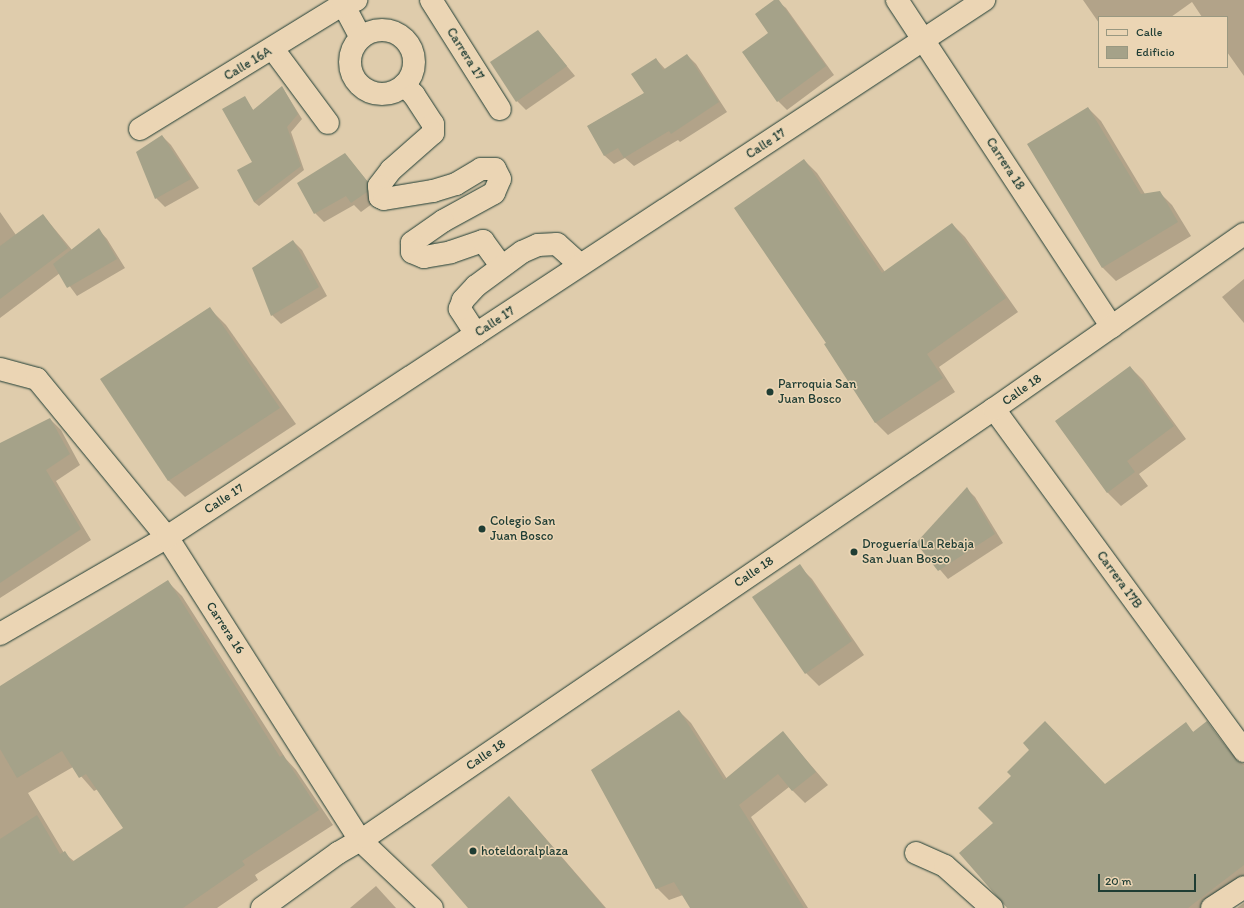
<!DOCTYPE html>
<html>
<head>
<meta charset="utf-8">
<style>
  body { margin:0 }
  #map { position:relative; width:1244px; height:908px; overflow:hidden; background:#dfccac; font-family:Itim,sans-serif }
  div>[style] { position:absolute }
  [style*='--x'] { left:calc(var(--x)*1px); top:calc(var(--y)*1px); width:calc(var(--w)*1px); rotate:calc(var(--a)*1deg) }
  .shadow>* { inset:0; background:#0003 }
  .building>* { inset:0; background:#a5a289 }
  .roads { filter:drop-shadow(0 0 1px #1f3d34) drop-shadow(0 0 1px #1f3d34) }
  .pedestrian>* { height:22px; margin:-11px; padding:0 11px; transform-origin:11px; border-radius:11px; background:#ebd5b4 }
  .pedestrian>.ring { margin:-11px; padding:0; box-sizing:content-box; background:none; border:22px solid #ebd5b4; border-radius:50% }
  .minor>* { height:22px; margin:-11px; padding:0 11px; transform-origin:11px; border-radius:11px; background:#ebd5b4 }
  .tertiary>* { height:22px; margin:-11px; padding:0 11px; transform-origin:11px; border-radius:11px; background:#ebd5b4 }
  .secondary>* { height:22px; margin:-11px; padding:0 11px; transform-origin:11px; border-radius:11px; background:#ebd5b4 }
  .dots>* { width:11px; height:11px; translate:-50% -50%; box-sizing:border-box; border:2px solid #ebd5b4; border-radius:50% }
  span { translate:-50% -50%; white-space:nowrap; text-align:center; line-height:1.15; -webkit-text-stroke:3px #ebd5b4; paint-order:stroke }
  .street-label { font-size:13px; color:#1f3d34 }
  .poi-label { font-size:13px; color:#1f3d34 }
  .left { translate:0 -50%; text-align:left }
  .legend { position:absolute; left:1098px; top:16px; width:130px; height:52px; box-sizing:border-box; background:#ebd5b4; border:1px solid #999881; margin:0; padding:5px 7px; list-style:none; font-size:12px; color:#1f3d34 }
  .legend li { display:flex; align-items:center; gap:8px; height:20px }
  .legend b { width:20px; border:1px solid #999881 }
  .scale { position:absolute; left:1098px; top:874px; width:98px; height:18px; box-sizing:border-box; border:2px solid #1f3d34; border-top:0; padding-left:5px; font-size:12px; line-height:14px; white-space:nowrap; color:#1f3d34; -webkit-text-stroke:3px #ebd5b4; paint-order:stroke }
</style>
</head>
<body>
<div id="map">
  <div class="shadow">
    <div style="clip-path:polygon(776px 0,786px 8px,834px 75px,787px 110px,778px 101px,769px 33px)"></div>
    <div style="clip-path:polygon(1083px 0,1244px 0,1244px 76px,1227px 52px,1227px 17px,1202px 17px,1192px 2px,1171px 17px,1099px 17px,1099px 23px)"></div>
    <div style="clip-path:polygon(538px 31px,575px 76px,526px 110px,517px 101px)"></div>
    <div style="clip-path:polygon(687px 55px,696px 64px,727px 112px,680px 142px,678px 140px,634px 166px,625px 158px,614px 164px,605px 156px,588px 126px,645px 93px,656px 59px,666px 70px)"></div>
    <div style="clip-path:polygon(282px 87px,302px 119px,291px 132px,304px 170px,259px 206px,254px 202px,253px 162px,244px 98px,254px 111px)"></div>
    <div style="clip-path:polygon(1088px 108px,1101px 121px,1145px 194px,1159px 192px,1172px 205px,1191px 236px,1116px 281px,1103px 268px,1029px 144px)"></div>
    <div style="clip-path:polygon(162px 136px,171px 145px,199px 188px,165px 207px,156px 198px)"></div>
    <div style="clip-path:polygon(345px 154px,376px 192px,376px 201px,361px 212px,354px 205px,324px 222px,315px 213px)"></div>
    <div style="clip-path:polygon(804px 160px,817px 173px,885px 272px,952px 224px,965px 237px,1018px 312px,939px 367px,955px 392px,888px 435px,875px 422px,828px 343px)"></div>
    <div style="clip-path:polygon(0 212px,16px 235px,43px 215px,72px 250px,99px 230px,107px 239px,125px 268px,77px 296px,60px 273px,0 318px)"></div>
    <div style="clip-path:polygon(293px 241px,302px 250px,327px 296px,281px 324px,272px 315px,253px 268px)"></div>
    <div style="clip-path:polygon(1244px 279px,1244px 323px,1222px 297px)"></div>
    <div style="clip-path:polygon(210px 309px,226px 325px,296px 424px,185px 497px,168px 480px)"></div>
    <div style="clip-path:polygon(1130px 367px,1143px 380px,1186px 439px,1139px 474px,1148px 486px,1121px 506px,1108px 493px,1056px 421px)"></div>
    <div style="clip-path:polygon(50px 419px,61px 430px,80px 465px,56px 481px,91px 540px,0 598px,0 444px)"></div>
    <div style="clip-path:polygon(967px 489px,975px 497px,1003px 543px,948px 579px,917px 543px)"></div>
    <div style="clip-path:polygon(799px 566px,812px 579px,864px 655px,819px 686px,806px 673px)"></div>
    <div style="clip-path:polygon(evenodd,168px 582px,182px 596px,286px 759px,296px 770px,333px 825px,255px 875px,258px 880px,217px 908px,0 908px,0 688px,168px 582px,73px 767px,94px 791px,98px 789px,124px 828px,75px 862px,64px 853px,28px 793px,73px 767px)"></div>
    <div style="clip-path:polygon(679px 711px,691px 723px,727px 779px,783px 733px,828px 785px,805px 803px,789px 787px,751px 817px,808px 908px,692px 908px,683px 895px,669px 900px,657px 888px)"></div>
    <div style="clip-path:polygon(1207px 723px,1238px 761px,1244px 764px,1244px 892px,1220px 908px,1009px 908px,1105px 785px,1186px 724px,1194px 733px)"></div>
    <div style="clip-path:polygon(521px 810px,606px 908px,470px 908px)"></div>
    <div style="clip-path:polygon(376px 886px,396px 908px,350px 908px)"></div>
    <div style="clip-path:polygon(1244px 903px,1244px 908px,1237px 908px)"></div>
  </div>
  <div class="building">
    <div style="clip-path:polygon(774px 0,779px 0,826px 66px,777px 102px,742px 52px,768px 33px,755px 14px)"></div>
    <div style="clip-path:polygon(538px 30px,567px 66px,516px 102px,490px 62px)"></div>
    <div style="clip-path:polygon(687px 54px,719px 102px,671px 134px,669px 131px,624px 158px,618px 148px,604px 156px,587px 126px,644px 93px,631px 74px,656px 58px,663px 70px)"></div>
    <div style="clip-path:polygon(282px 86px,298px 114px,287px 127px,301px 166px,254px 202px,237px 170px,252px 162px,222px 109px,245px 96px,253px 110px)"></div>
    <div style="clip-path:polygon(1088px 107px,1141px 194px,1160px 191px,1178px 222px,1102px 268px,1027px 144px)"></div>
    <div style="clip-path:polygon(162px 135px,191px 179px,155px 199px,136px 152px)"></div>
    <div style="clip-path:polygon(345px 153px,368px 182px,367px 192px,351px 203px,346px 196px,314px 214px,297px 183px)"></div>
    <div style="clip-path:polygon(804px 159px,882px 273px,952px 223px,1006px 298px,927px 354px,943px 378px,875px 423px,824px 344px,826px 343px,734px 208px)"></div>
    <div style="clip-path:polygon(43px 214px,68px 248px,0 299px,0 246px)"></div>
    <div style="clip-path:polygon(99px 228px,117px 259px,67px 288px,53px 264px)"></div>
    <div style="clip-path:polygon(293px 240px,319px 287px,271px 316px,252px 268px)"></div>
    <div style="clip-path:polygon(210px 307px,280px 408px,168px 481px,100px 379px)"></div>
    <div style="clip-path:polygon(1130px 366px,1174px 426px,1127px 461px,1135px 472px,1107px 493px,1055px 421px)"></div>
    <div style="clip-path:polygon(50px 418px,70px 454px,46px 470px,81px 529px,0 583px,0 443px)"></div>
    <div style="clip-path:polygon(967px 487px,995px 534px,938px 571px,916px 543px)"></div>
    <div style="clip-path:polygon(800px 564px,852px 641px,805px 674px,752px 597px)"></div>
    <div style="clip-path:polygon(168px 580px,280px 757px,283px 755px,319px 810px,242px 861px,245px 865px,183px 908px,0 908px,0 839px,37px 815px,60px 854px,65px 851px,72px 862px,123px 828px,86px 774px,79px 778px,62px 751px,17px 778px,0 749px,0 686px)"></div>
    <div style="clip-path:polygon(679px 710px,724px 780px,783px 731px,816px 772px,792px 791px,778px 774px,739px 805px,804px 908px,690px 908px,674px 882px,656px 889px,591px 770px)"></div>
    <div style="clip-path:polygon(1045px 721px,1105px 784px,1186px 722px,1193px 732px,1207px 721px,1234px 758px,1244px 767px,1244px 865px,1188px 908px,1007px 908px,959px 853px,993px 823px,978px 808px,1011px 776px,1007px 772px,1029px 750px,1023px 743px)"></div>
    <div style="clip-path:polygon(509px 796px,605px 908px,468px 908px,431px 865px)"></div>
  </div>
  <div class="roads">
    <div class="pedestrian">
      <div style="--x:431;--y:0;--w:129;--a:57.7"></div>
      <div style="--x:343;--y:4;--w:38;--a:62"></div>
      <div class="ring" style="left:350px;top:30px;width:42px;height:42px"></div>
      <div style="--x:404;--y:85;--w:14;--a:45"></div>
      <div style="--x:414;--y:95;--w:35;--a:57"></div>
      <div style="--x:433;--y:124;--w:9;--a:90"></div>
      <div style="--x:433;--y:133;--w:56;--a:138.6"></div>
      <div style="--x:391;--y:170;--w:20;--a:127"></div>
      <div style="--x:379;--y:186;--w:11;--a:85"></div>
      <div style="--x:380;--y:197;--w:4;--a:27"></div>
      <div style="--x:384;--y:199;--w:50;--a:-9.3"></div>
      <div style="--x:433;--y:191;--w:24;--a:-17"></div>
      <div style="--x:456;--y:184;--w:29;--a:-31"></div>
      <div style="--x:481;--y:169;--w:14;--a:0"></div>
      <div style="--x:495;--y:169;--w:11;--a:63"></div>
      <div style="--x:500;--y:179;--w:15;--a:113"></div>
      <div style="--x:494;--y:193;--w:58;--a:151.2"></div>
      <div style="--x:443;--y:221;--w:38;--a:145"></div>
      <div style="--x:412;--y:243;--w:9;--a:90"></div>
      <div style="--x:412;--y:252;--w:13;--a:23"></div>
      <div style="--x:424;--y:257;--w:27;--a:-10"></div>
      <div style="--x:451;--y:252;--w:34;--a:-19"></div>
      <div style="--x:483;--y:241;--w:31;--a:54"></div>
      <div style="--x:476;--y:334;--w:30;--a:-123"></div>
      <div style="--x:460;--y:309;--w:9;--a:-72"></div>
      <div style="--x:463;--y:300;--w:19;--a:-47"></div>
      <div style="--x:476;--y:286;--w:57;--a:-36.5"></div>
      <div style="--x:522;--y:252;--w:17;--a:-24"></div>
      <div style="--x:538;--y:245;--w:19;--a:-3"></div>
      <div style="--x:557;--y:244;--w:31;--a:42"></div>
    </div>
    <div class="minor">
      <div style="--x:897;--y:0;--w:391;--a:56.7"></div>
      <div style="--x:273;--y:49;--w:92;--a:53.4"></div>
      <div style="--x:140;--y:129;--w:238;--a:-31.6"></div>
      <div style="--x:343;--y:4;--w:14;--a:-17"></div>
      <div style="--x:0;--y:369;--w:38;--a:15"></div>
      <div style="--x:37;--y:379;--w:205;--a:50.6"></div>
      <div style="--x:167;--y:537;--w:359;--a:57.5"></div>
      <div style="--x:360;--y:840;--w:99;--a:43.4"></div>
      <div style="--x:994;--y:409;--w:424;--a:53.8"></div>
      <div style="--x:916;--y:853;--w:32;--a:24"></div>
      <div style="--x:945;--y:866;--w:63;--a:41.8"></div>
    </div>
    <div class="tertiary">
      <div style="--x:0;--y:634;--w:193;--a:-30.1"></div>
      <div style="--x:167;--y:537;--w:978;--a:-33.32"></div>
      <div style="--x:1212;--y:908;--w:38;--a:-33"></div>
    </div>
    <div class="secondary">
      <div style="--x:262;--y:908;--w:94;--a:-35.9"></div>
      <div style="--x:338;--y:853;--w:32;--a:-30"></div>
      <div style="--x:366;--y:837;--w:760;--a:-34.28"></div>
      <div style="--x:994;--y:409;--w:305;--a:-35"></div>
    </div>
  </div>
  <div class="dots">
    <div style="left:770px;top:392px;background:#1f3d34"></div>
    <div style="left:482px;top:529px;background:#1f3d34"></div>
    <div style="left:854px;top:552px;background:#1f3d34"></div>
    <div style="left:473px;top:851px;background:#1f3d34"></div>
  </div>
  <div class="street-label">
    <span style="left:465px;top:54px;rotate:58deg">Carrera 17</span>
    <span style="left:248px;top:64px;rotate:-31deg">Calle 16A</span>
    <span style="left:766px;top:144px;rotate:-33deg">Calle 17</span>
    <span style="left:1005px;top:164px;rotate:57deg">Carrera 18</span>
    <span style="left:495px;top:322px;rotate:-33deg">Calle 17</span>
    <span style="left:1022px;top:390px;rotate:-35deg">Calle 18</span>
    <span style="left:224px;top:499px;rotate:-33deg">Calle 17</span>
    <span style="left:754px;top:572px;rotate:-34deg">Calle 18</span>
    <span style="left:1119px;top:580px;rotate:54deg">Carrera 17B</span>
    <span style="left:225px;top:628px;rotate:57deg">Carrera 16</span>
    <span style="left:486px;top:755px;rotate:-34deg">Calle 18</span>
  </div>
  <div class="poi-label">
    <span class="left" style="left:778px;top:392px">Parroquia San<br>Juan Bosco</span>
    <span class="left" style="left:490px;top:529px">Colegio San<br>Juan Bosco</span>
    <span class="left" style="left:862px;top:552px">Droguería La Rebaja<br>San Juan Bosco</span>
    <span class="left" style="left:481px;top:851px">hoteldoralplaza</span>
  </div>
  <ul class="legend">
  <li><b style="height:5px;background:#ebd5b4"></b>Calle</li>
  <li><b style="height:11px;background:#a5a289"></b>Edificio</li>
  </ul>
  <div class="scale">20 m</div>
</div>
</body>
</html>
